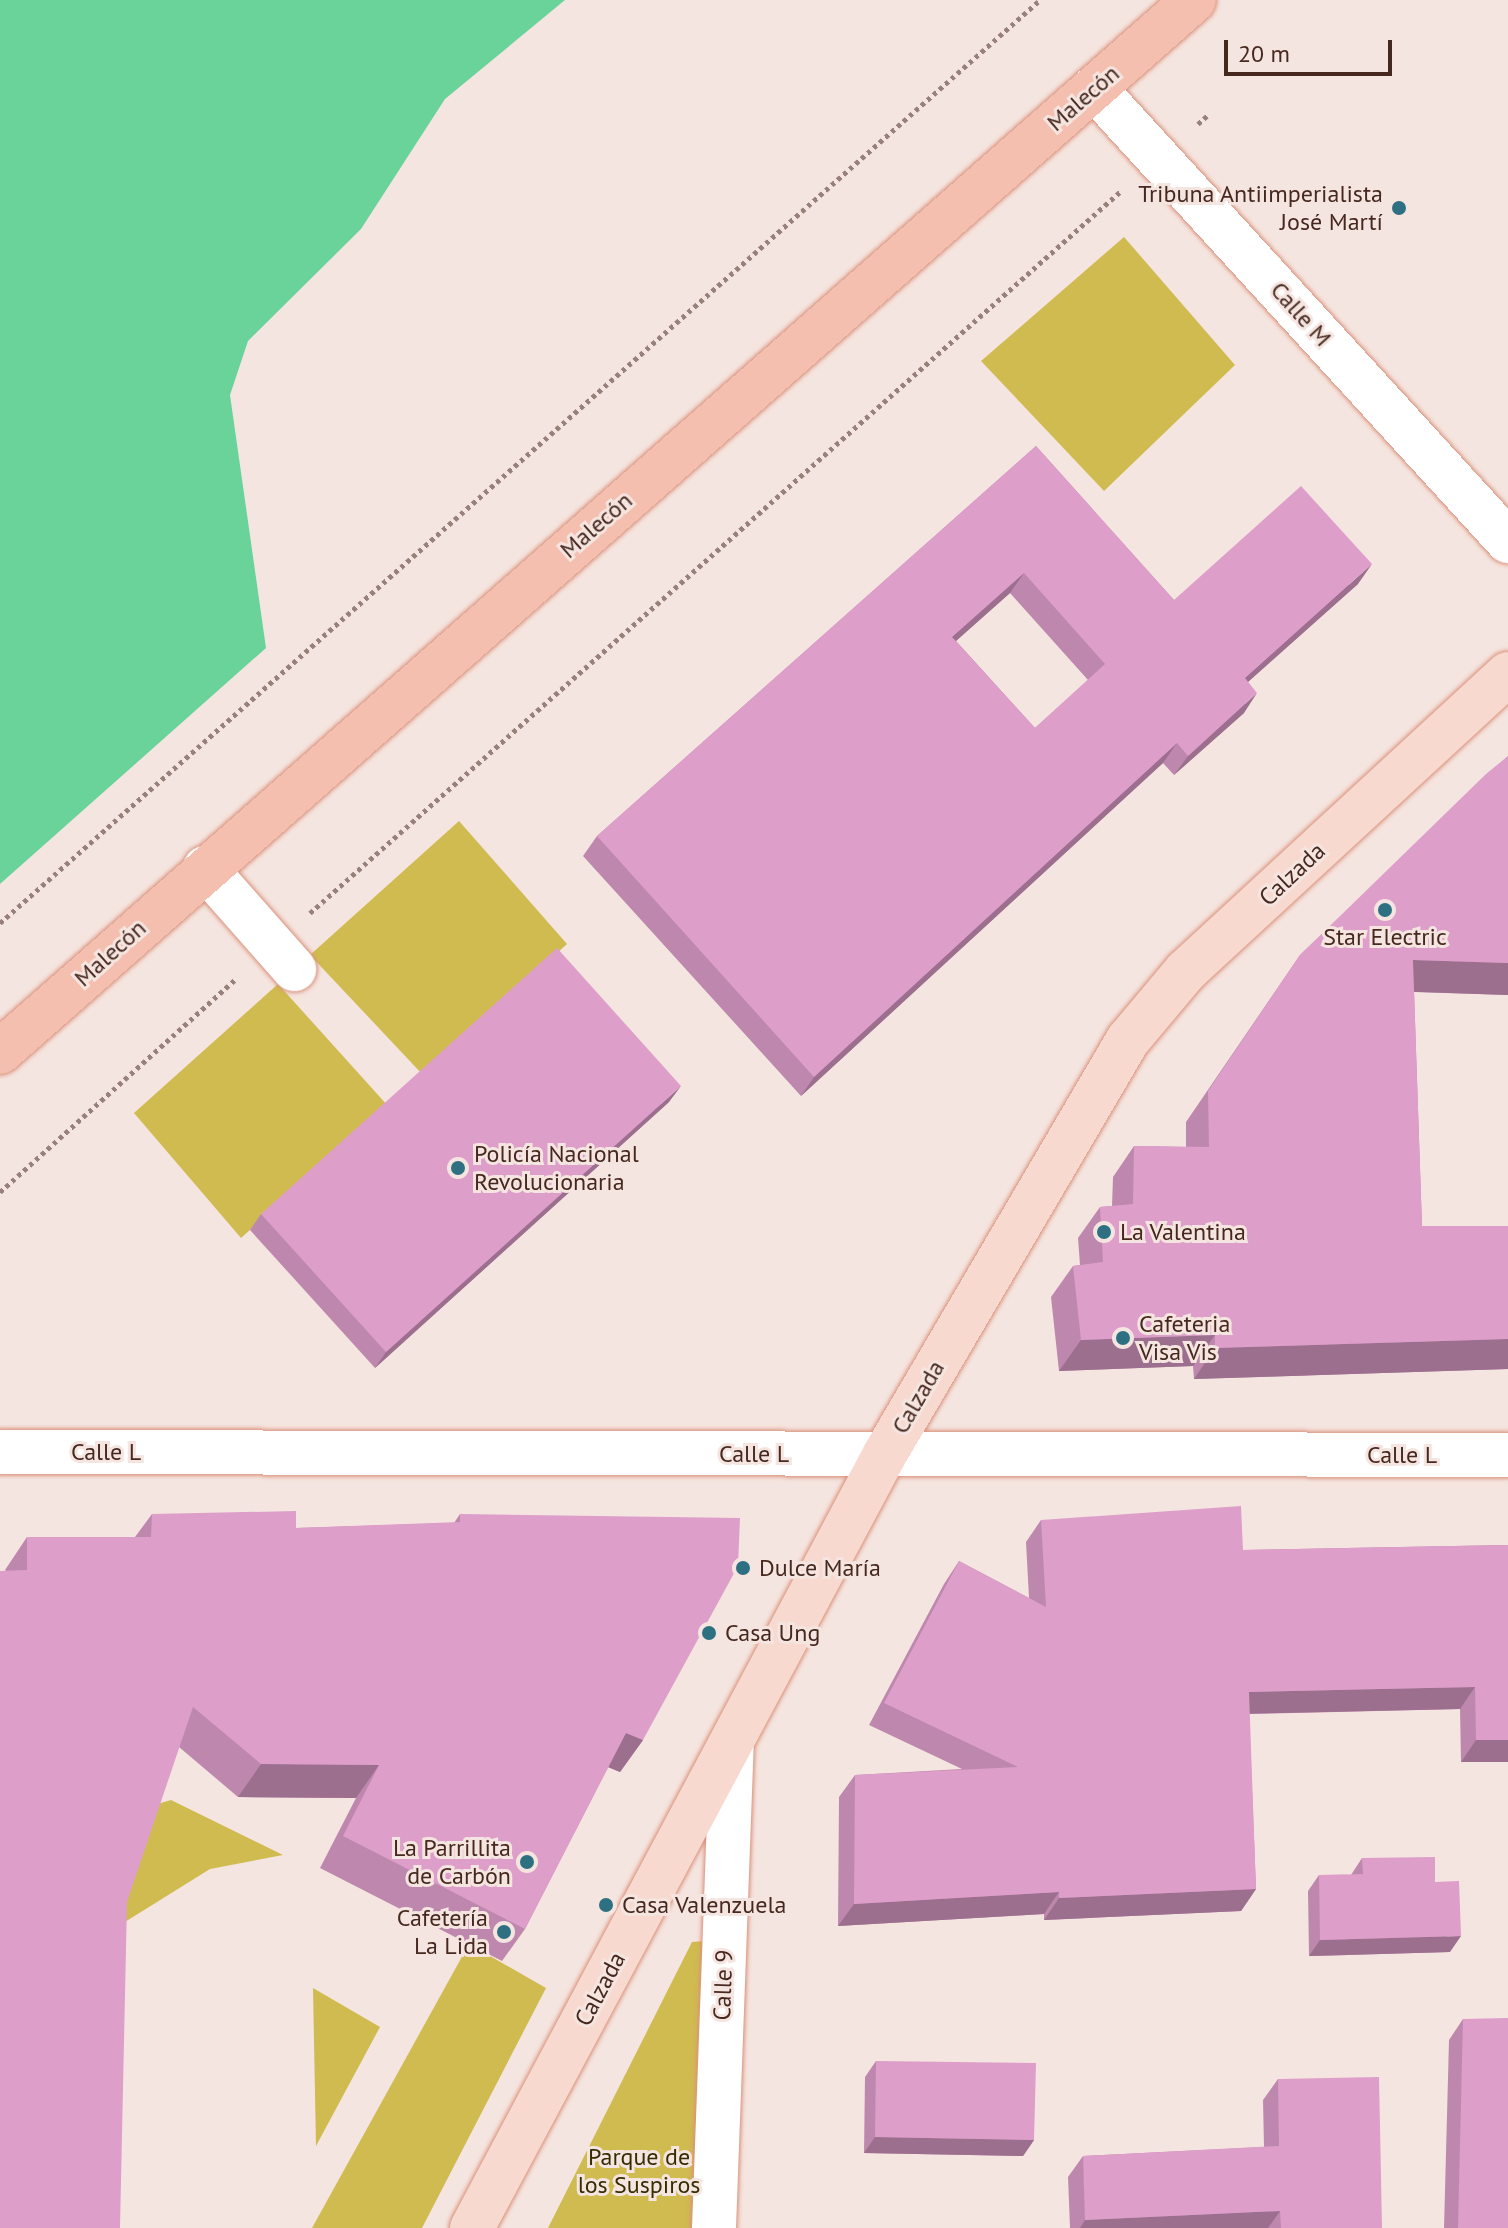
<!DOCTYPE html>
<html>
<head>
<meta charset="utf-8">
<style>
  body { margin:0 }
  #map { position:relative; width:1508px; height:2228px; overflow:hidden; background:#f5e5e0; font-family:"PT Sans",sans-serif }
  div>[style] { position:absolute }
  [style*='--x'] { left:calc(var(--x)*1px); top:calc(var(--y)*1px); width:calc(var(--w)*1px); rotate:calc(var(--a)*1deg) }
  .green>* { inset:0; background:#d0bb50 }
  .water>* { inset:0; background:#69d39a }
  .path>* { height:5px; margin-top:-2.5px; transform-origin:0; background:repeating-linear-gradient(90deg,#98817a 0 4px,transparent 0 8px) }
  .roads { filter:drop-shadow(0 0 2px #da917a) drop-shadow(0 0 2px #da917a) }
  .minor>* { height:44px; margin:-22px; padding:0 22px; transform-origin:22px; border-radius:22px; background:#fff }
  .major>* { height:44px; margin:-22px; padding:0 22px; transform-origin:22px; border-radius:22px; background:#f8d9cf }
  .highway>* { height:44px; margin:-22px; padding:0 22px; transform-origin:22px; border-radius:22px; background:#f4bfaf }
  .wall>* { inset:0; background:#be88ae }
  .shaded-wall>* { inset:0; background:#9b6f8d }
  .building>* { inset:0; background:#dd9eca }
  .dots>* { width:22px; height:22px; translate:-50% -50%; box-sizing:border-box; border:4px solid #f5e5e0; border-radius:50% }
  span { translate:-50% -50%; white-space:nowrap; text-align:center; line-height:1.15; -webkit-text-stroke:6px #f5e5e0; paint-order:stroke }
  .street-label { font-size:24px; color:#46281f }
  .poi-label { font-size:24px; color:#46281f }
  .right { translate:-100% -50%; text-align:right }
  .left { translate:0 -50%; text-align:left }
  .park-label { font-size:24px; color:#352c00 }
  .scale { position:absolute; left:1224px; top:40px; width:168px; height:36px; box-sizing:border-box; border:4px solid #46281f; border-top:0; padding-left:10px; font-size:24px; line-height:28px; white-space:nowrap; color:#46281f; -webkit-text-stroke:6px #f5e5e0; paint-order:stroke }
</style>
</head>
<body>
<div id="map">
  <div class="green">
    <div style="clip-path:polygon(1124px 237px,1235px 365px,1104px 491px,981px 361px)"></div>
    <div style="clip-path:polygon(459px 821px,567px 944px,423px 1075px,310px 955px)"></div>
    <div style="clip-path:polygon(278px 984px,388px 1106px,241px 1238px,134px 1113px)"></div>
    <div style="clip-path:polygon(171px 1800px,283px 1855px,210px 1869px,104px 1935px,147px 1807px)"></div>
    <div style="clip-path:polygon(705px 1941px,692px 2228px,548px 2228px,692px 1942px)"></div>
    <div style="clip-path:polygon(469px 1944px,546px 1988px,422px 2228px,312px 2228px)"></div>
    <div style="clip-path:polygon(313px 1988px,380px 2027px,316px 2146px)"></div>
  </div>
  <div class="water">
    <div style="clip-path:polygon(0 0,565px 0,445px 99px,361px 229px,248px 341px,230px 395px,266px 648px,0 884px)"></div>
  </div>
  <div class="path">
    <div style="--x:1198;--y:124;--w:15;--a:-42"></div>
    <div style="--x:310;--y:913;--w:1086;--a:-41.68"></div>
    <div style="--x:0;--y:923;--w:1391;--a:-41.59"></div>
    <div style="--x:0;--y:1192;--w:319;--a:-42.1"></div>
  </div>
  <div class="roads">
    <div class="minor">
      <div style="--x:1094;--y:88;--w:614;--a:47.58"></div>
      <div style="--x:205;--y:868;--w:135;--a:48.6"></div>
      <div style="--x:0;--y:1452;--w:1508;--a:0.11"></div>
      <div style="--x:714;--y:2228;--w:485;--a:-87.9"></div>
    </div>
    <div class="major">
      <div style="--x:472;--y:2228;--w:877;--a:-61.92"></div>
      <div style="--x:885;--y:1454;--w:480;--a:-59.6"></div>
      <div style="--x:1128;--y:1040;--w:90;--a:-50"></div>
      <div style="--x:1186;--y:971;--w:438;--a:-42.7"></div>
    </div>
    <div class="highway">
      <div style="--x:0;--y:1052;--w:1591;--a:-41.38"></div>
    </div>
  </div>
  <div class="wall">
    <div style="clip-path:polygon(evenodd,1036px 446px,1174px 600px,1358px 584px,1248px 682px,1244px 713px,1174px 775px,1163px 763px,801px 1096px,583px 856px,597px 836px,1036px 446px,1010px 593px,1088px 680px,1035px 728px,956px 641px,1010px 593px)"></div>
    <div style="clip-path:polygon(1508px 756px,1508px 995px,1414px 992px,1422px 1226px,1508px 1226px,1508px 1369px,1194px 1379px,1193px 1366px,1059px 1371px,1051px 1297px,1073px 1266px,1080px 1265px,1078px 1238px,1100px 1207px,1112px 1206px,1113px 1177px,1134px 1146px,1186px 1147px,1186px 1122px,1300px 955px)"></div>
    <div style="clip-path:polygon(669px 1102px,375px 1368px,250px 1230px,261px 1214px)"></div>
    <div style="clip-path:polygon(152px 1514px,296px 1528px,454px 1523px,460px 1514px,643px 1740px,620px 1772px,608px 1767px,525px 1929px,502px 1961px,320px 1868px,356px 1798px,238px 1797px,179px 1747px,5px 1570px,27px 1537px,135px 1537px)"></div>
    <div style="clip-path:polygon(1041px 1520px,1243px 1550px,1508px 1545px,1508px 1762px,1461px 1762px,1460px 1709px,1249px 1714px,1256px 1889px,1241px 1911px,1044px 1920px,1044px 1914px,838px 1926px,839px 1797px,855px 1775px,962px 1769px,869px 1725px,944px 1584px,959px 1561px,1029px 1598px,1026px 1542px)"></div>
    <div style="clip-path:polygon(1362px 1858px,1435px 1882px,1450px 1952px,1309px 1956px,1308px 1891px,1319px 1875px,1351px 1875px)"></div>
    <div style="clip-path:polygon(1463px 2019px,1508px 2228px,1444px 2228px,1449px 2040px)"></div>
    <div style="clip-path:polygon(876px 2061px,1034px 2140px,1023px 2156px,864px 2153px,865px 2077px)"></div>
    <div style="clip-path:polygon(1278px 2079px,1382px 2228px,1070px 2228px,1068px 2177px,1083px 2156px,1264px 2147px,1263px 2100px)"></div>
  </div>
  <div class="shaded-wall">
    <div style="clip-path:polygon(1372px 564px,1358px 584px,1231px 697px,1245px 678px)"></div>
    <div style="clip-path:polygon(1024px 573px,1010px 593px,939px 656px,952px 637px)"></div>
    <div style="clip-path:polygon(1257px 693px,1244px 713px,1174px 775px,1188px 756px)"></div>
    <div style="clip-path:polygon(1177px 743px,1163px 763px,801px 1096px,814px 1077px)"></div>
    <div style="clip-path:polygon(1413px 960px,1508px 963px,1508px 995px,1391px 991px)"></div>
    <div style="clip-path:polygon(681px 1086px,669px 1102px,375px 1368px,386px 1352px)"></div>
    <div style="clip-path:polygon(1215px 1335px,1193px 1366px,1059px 1371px,1081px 1340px)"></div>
    <div style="clip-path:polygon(1508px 1339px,1508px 1369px,1194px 1379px,1215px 1348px)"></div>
    <div style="clip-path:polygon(1475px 1687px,1460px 1709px,1233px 1714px,1249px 1692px)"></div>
    <div style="clip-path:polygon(626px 1733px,643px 1740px,620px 1772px,603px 1765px)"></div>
    <div style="clip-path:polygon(1476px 1740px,1508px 1740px,1508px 1762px,1461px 1762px)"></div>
    <div style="clip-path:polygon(261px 1764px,379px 1765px,356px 1798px,238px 1797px)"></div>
    <div style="clip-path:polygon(1256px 1889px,1241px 1911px,1044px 1920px,1059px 1898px)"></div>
    <div style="clip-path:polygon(1059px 1892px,1044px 1914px,838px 1926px,854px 1904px)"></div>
    <div style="clip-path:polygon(1461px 1936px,1450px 1952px,1309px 1956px,1320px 1940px)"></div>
    <div style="clip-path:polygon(875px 2137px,1034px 2140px,1023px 2156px,864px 2153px)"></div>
    <div style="clip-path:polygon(1280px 2211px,1268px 2228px,1080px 2228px,1085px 2220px)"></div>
  </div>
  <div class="building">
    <div style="clip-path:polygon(evenodd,1036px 446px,1174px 600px,1301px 486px,1372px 564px,1245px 678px,1257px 693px,1188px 756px,1177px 743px,814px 1077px,597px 836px,1036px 446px,1024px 573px,1105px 664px,1035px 728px,952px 637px,1024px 573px)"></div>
    <div style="clip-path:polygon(1508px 756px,1508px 963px,1413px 960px,1422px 1226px,1508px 1226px,1508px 1339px,1215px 1348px,1215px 1335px,1081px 1340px,1073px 1266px,1103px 1262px,1100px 1207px,1133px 1204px,1134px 1146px,1209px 1147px,1208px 1091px,1300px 955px,1486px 774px)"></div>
    <div style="clip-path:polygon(557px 948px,681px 1086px,386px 1352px,261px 1214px)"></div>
    <div style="clip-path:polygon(1241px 1506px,1243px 1550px,1508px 1545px,1508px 1740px,1476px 1740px,1475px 1687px,1249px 1692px,1256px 1889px,1059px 1898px,1059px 1892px,854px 1904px,855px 1775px,1018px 1767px,884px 1703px,959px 1561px,1046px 1607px,1041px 1520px)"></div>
    <div style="clip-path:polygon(296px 1511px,296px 1528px,460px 1522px,460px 1514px,740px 1518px,738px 1566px,643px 1740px,626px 1733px,525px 1929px,343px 1836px,379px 1765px,261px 1764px,193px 1707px,127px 1902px,120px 2228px,0 2228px,0 1571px,27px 1570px,27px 1537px,151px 1537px,152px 1514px)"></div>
    <div style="clip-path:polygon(1435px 1857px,1435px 1882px,1459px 1881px,1461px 1936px,1320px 1940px,1319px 1875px,1363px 1874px,1362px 1858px)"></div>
    <div style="clip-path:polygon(1508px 2018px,1508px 2228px,1458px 2228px,1463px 2019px)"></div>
    <div style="clip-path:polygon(876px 2061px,1036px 2063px,1034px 2140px,875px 2137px)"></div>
    <div style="clip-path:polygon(1379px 2077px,1382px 2228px,1281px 2228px,1280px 2211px,1085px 2220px,1083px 2156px,1279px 2146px,1278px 2079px)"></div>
  </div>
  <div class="dots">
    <div style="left:1399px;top:208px;background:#2d7081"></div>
    <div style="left:1385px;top:910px;background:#2d7081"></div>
    <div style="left:458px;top:1168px;background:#2d7081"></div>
    <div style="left:1104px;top:1232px;background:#2d7081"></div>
    <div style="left:1123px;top:1338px;background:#2d7081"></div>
    <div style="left:743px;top:1568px;background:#2d7081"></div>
    <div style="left:709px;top:1633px;background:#2d7081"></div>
    <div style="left:527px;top:1862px;background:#2d7081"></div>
    <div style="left:606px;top:1905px;background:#2d7081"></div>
    <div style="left:504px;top:1932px;background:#2d7081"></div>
  </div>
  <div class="street-label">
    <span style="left:1083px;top:98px;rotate:-41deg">Malecón</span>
    <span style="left:1301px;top:314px;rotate:48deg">Calle M</span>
    <span style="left:596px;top:525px;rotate:-41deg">Malecón</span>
    <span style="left:1292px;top:874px;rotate:-43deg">Calzada</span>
    <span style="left:110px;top:953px;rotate:-42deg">Malecón</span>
    <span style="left:918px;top:1397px;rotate:-60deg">Calzada</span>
    <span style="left:106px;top:1452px">Calle L</span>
    <span style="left:754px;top:1454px">Calle L</span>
    <span style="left:1402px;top:1455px">Calle L</span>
    <span style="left:723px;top:1985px;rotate:-88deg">Calle 9</span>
    <span style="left:600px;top:1989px;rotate:-62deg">Calzada</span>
  </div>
  <div class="poi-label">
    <span class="right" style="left:1383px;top:208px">Tribuna Antiimperialista<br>José Martí</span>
    <span style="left:1385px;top:937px">Star Electric</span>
    <span class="left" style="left:474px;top:1168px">Policía Nacional<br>Revolucionaria</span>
    <span class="left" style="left:1120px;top:1232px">La Valentina</span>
    <span class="left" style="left:1139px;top:1338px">Cafeteria<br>Visa Vis</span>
    <span class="left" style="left:759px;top:1568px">Dulce María</span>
    <span class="left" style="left:725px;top:1633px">Casa Ung</span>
    <span class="right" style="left:511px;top:1862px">La Parrillita<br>de Carbón</span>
    <span class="left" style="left:622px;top:1905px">Casa Valenzuela</span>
    <span class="right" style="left:488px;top:1932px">Cafetería<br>La Lida</span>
  </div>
  <div class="park-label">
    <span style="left:639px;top:2171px">Parque de<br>los Suspiros</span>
  </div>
  <div class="scale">20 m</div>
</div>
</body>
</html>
